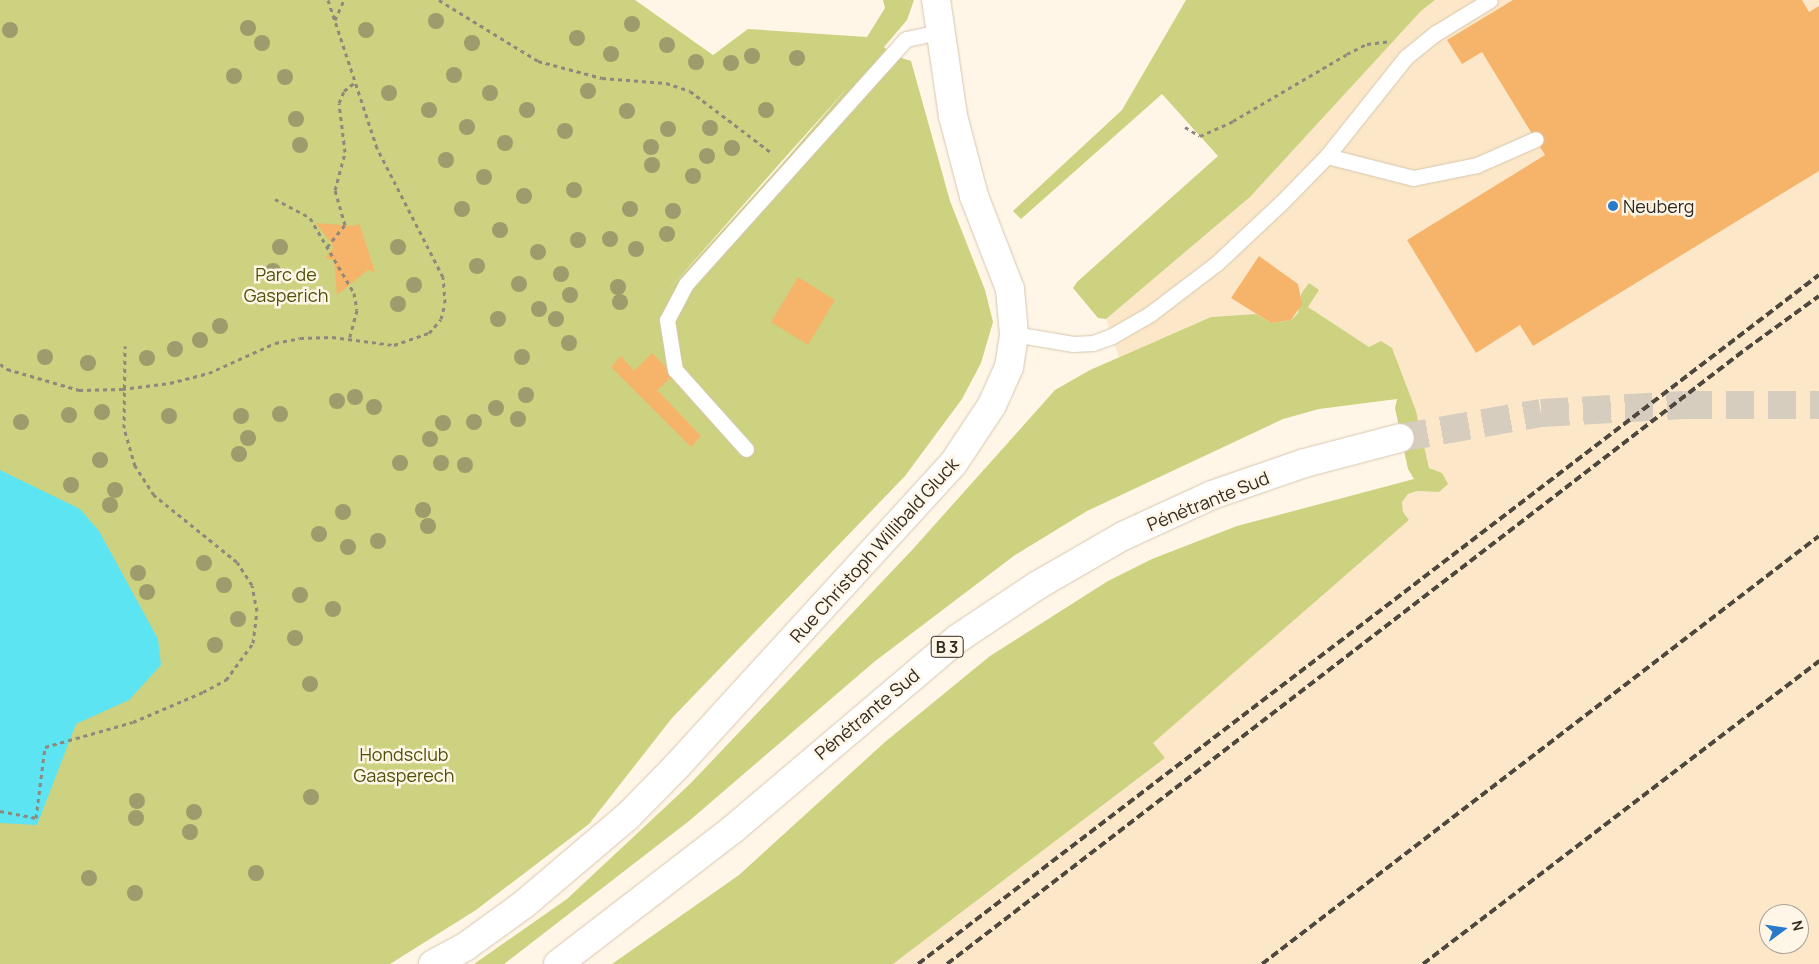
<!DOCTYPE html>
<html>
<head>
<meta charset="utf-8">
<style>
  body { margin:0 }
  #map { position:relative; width:1819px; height:964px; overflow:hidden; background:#fff6e7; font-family:Manrope,sans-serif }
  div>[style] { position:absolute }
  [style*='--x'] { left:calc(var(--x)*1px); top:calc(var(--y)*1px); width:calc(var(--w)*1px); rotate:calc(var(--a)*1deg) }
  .built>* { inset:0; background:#fce8c9 }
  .green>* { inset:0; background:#ccd27f }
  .water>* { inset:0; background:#5ce4f3 }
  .building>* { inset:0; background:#f6b46a }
  .trunk-tunnel>* { height:28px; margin-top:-14px; transform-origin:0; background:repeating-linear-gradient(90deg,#d6cdbf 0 28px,transparent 0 42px) }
  .path>* { height:3px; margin-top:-1.5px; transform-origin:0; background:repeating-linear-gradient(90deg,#8f887c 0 4px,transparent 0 8px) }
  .roads { filter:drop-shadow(0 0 1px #d6c6af) drop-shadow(0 0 1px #d6c6af) }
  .service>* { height:15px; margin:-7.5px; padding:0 7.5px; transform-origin:7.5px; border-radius:7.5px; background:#fff }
  .tertiary>* { height:28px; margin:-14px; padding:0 14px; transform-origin:14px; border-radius:14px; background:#fff }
  .trunk>* { height:28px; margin:-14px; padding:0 14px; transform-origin:14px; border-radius:14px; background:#fff }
  .rail>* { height:4px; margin-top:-2px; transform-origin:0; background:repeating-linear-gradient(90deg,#4e473d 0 8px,transparent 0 12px) }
  .trees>* { width:16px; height:16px; margin:-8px; border-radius:50%; background:#9e9b6c }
  .dots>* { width:14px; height:14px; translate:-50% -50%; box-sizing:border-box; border:2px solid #fff6e7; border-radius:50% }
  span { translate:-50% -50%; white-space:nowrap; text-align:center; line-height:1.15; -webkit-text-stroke:5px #fff6e7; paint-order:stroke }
  .shield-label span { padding:1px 4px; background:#fff6e7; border:1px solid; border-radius:4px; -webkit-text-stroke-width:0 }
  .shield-label { font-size:16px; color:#302a21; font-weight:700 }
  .poi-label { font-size:18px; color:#302a21 }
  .left { translate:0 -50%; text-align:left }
  .park-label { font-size:18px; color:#4e5107 }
  .street-label { font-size:18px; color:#302a21 }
  .north { position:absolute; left:1759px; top:904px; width:50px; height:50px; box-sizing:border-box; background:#fff6e7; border:1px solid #aca498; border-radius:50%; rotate:76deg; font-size:14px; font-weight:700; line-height:20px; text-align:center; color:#302a21 }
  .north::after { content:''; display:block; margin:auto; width:18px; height:22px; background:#297ac9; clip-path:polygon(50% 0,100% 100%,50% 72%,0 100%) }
</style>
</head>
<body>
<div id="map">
  <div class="built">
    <div style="clip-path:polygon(evenodd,1435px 0,1819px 0,1819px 964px,893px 964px,1165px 758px,1152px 743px,1409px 520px,1403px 513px,1402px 502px,1408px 494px,1417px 491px,1439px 492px,1429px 468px,1416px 411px,1369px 347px,1308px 307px,1310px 283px,1301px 294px,1298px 313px,1291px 320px,1281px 324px,1271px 323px,1256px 314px,1211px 317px,1119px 357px,1106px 319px,1250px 197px,1421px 11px,1435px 0,1769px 914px,1799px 914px,1799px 944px,1769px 944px,1769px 914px)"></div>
  </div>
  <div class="green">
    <div style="clip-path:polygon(evenodd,0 0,635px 0,713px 55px,748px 29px,867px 37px,885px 8px,883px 0,914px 0,907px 20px,884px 47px,892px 55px,911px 61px,950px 201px,985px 290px,993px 322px,981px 363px,962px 399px,905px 476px,672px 718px,589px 824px,476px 910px,390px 964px,0 964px,0 0,850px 85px,782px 164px,664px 295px,781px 162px,850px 85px)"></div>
    <div style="clip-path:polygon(1186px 0,1435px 0,1421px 11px,1250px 197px,1106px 319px,1098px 318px,1073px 288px,1077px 282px,1218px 156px,1162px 94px,1021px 219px,1013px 211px,1122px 110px)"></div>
    <div style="clip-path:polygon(1309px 283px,1319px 290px,1308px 307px,1369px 347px,1381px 341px,1392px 348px,1416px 411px,1429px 468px,1442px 473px,1448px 484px,1439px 492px,1417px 491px,1408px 494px,1402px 502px,1403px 512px,1409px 520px,1153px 743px,1165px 758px,893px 964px,612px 964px,739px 875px,885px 742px,990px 656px,1108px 581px,1152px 559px,1237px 526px,1414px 479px,1408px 469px,1395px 408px,1397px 399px,1319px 409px,1283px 419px,1087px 511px,1015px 555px,874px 662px,689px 821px,504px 964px,474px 964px,567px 899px,690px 784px,913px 549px,1055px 390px,1090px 370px,1211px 317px,1256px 314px,1271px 323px,1291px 320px,1298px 313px,1301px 294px)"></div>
  </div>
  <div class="water">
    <div style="clip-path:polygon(0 470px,80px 509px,99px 531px,158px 639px,161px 665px,129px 700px,76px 724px,37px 825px,0 823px)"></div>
  </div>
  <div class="building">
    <div style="clip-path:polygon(1513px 0,1802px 0,1809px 12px,1819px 6px,1819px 171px,1533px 346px,1520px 325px,1476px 353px,1407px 240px,1545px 155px,1482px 52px,1462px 64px,1447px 40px)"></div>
    <div style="clip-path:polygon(316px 223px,355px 226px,359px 223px,375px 272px,368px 270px,337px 295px,334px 260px,325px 258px,334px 247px)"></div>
    <div style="clip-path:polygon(1259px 256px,1298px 284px,1302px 304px,1291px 320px,1271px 323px,1231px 298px)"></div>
    <div style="clip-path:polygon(798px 277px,835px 300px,808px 345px,771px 322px)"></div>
    <div style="clip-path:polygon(652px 353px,674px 375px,657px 390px,701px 436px,691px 447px,611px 367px,621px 356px,634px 371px)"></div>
  </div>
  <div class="trunk-tunnel">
    <div style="--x:1400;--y:438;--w:143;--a:-10.1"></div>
    <div style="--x:1541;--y:413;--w:143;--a:-3.2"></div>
    <div style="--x:1684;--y:405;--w:135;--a:0"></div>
  </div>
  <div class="path">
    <div style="--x:439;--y:0;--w:116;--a:31.6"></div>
    <div style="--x:538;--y:61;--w:66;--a:14.9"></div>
    <div style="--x:602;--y:78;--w:64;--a:4.5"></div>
    <div style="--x:666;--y:83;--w:25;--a:18"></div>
    <div style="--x:690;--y:91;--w:104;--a:37.2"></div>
    <div style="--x:335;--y:20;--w:22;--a:-66"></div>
    <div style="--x:1185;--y:127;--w:17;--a:31"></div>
    <div style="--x:1200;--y:136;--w:36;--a:-24"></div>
    <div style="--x:1233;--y:121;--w:132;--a:-30.4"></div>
    <div style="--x:1347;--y:54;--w:22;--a:-27"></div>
    <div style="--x:1367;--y:44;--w:23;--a:-7"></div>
    <div style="--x:275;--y:199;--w:40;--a:28"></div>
    <div style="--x:310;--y:218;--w:87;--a:59.6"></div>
    <div style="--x:354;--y:293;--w:17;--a:80"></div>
    <div style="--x:357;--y:310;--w:31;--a:105"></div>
    <div style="--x:327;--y:247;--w:28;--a:-51"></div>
    <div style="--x:345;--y:225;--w:36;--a:-106"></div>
    <div style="--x:335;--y:190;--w:39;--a:-75"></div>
    <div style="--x:345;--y:152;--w:49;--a:-97"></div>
    <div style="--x:339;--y:103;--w:13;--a:-67"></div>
    <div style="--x:344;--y:91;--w:13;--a:-39"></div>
    <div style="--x:0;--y:364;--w:9;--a:36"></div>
    <div style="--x:7;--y:369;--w:75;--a:16.3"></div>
    <div style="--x:79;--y:390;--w:43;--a:-1.3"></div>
    <div style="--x:122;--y:389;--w:48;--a:-7.1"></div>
    <div style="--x:170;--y:383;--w:40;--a:-14.4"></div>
    <div style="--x:209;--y:373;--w:72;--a:-24.4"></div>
    <div style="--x:275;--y:343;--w:25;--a:-11"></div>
    <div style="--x:300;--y:338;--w:32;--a:-2"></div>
    <div style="--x:332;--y:337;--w:63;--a:7.4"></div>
    <div style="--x:394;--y:345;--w:37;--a:-19"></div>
    <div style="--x:429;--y:333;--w:18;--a:-49"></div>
    <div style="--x:441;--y:319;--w:16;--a:-76"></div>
    <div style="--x:445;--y:303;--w:26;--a:-94"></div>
    <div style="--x:443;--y:277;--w:145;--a:-117.1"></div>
    <div style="--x:377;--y:148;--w:156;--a:-108.3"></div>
    <div style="--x:0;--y:811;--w:37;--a:11"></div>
    <div style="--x:36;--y:818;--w:72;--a:-82.8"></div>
    <div style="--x:45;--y:747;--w:91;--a:-15.9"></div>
    <div style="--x:133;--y:722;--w:76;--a:-23.2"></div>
    <div style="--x:203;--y:692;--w:26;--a:-28"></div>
    <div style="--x:226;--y:680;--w:46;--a:-53.9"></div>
    <div style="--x:253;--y:643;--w:32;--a:-83"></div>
    <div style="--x:257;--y:611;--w:26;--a:-101"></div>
    <div style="--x:252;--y:585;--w:27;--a:-123"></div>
    <div style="--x:237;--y:562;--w:107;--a:-141.1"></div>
    <div style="--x:154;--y:495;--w:35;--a:-123"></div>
    <div style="--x:135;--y:466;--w:40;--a:-106"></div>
    <div style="--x:124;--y:428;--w:82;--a:-89.3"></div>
  </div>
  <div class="roads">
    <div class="service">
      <div style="--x:1327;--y:156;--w:89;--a:14.3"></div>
      <div style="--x:1413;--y:178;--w:65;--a:-11.5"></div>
      <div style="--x:1477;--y:165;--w:64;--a:-23.8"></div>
      <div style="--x:1014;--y:334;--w:60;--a:9.6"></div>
      <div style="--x:1073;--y:344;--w:20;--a:-3"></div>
      <div style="--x:1093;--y:343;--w:20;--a:-20"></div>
      <div style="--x:1112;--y:336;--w:44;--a:-30.1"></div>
      <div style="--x:1150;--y:314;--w:84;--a:-37.3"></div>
      <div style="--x:1217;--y:263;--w:88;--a:-43.2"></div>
      <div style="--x:1281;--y:203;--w:66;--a:-45.6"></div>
      <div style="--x:1327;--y:156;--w:127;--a:-51.4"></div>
      <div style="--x:1406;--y:57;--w:38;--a:-39"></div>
      <div style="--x:1436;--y:33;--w:63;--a:-31.4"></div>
      <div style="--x:746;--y:449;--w:106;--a:-131.9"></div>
      <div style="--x:675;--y:370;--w:51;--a:-99.1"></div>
      <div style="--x:667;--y:320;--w:41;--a:-62.2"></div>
      <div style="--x:686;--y:284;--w:329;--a:-48.1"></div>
      <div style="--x:906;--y:39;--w:35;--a:-12"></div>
    </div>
    <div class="tertiary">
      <div style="--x:433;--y:964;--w:36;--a:-28"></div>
      <div style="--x:465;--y:947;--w:72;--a:-35.9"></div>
      <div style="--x:523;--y:905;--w:138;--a:-40.3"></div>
      <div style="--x:628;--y:816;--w:69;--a:-45.6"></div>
      <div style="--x:676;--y:767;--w:411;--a:-47.6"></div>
      <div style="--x:953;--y:464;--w:71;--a:-56.5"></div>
      <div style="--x:992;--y:405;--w:42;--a:-65.9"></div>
      <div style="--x:1009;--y:367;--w:33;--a:-81"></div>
      <div style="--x:1014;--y:334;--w:45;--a:-95.1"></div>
      <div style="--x:1010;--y:289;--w:100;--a:-111.2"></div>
      <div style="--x:974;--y:196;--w:83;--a:-104.7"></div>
      <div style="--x:953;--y:116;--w:117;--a:-98.3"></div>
    </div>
    <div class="trunk">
      <div style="--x:558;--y:964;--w:220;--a:-37.6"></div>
      <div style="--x:732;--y:830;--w:295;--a:-40.3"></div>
      <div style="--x:957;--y:639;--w:97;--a:-33.7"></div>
      <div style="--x:1038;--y:585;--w:98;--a:-30"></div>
      <div style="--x:1123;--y:536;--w:98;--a:-24.7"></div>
      <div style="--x:1212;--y:495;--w:98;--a:-19"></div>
      <div style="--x:1305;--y:463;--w:98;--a:-14.7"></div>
    </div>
  </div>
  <div class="rail">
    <div style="--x:918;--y:964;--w:1134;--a:-37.41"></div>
    <div style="--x:947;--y:964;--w:1008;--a:-37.59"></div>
    <div style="--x:1746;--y:349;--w:90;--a:-36"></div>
    <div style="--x:1262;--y:964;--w:702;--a:-37.54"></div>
    <div style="--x:1423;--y:964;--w:499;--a:-37.4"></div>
  </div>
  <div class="trees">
    <div style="left:436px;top:21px"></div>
    <div style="left:632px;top:24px"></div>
    <div style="left:248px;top:28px"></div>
    <div style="left:10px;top:30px"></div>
    <div style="left:366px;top:30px"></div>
    <div style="left:577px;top:38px"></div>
    <div style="left:262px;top:43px"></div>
    <div style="left:472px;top:43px"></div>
    <div style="left:667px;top:45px"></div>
    <div style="left:611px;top:54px"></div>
    <div style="left:752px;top:56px"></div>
    <div style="left:797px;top:58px"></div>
    <div style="left:696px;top:62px"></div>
    <div style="left:731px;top:63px"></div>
    <div style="left:454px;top:75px"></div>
    <div style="left:234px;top:76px"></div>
    <div style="left:285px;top:77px"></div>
    <div style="left:588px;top:91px"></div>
    <div style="left:389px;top:93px"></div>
    <div style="left:490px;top:93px"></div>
    <div style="left:429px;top:110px"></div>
    <div style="left:527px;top:110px"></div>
    <div style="left:766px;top:110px"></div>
    <div style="left:627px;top:111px"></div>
    <div style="left:296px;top:119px"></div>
    <div style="left:467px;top:127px"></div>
    <div style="left:710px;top:128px"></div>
    <div style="left:668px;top:129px"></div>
    <div style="left:565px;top:131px"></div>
    <div style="left:505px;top:143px"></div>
    <div style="left:300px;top:145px"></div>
    <div style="left:651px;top:147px"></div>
    <div style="left:732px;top:148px"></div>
    <div style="left:707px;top:156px"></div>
    <div style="left:446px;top:160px"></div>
    <div style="left:652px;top:165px"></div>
    <div style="left:693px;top:176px"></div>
    <div style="left:484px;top:177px"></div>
    <div style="left:574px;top:190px"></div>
    <div style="left:524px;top:196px"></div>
    <div style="left:462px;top:209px"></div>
    <div style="left:630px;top:209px"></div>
    <div style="left:673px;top:211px"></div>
    <div style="left:500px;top:230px"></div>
    <div style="left:667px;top:234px"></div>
    <div style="left:610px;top:239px"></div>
    <div style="left:578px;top:240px"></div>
    <div style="left:280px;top:247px"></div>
    <div style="left:398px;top:247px"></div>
    <div style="left:636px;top:249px"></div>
    <div style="left:538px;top:252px"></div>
    <div style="left:477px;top:266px"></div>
    <div style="left:273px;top:271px"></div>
    <div style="left:561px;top:274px"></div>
    <div style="left:519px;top:284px"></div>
    <div style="left:414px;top:285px"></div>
    <div style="left:618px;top:287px"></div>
    <div style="left:570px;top:295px"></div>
    <div style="left:620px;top:302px"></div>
    <div style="left:398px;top:304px"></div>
    <div style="left:539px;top:309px"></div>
    <div style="left:498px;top:319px"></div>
    <div style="left:556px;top:319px"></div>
    <div style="left:220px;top:326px"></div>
    <div style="left:200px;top:340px"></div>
    <div style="left:569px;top:343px"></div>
    <div style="left:175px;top:349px"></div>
    <div style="left:45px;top:357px"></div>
    <div style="left:522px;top:357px"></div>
    <div style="left:147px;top:358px"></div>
    <div style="left:88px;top:363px"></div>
    <div style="left:526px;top:395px"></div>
    <div style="left:355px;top:397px"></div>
    <div style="left:337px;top:401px"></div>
    <div style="left:374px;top:407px"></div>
    <div style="left:496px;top:408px"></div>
    <div style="left:102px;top:412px"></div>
    <div style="left:280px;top:414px"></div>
    <div style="left:69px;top:415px"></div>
    <div style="left:169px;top:416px"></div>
    <div style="left:241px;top:416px"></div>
    <div style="left:518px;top:419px"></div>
    <div style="left:21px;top:422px"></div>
    <div style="left:474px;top:422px"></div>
    <div style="left:443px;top:423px"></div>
    <div style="left:248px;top:438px"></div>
    <div style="left:430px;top:439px"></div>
    <div style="left:239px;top:454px"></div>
    <div style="left:100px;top:460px"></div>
    <div style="left:400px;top:463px"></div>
    <div style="left:441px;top:463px"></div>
    <div style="left:465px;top:465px"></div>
    <div style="left:71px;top:485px"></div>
    <div style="left:115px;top:490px"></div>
    <div style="left:110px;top:505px"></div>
    <div style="left:423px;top:510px"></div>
    <div style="left:343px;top:512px"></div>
    <div style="left:428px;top:526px"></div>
    <div style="left:319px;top:534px"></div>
    <div style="left:378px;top:541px"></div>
    <div style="left:348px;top:547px"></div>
    <div style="left:204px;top:563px"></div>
    <div style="left:138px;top:573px"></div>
    <div style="left:224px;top:585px"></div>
    <div style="left:147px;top:592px"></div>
    <div style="left:300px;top:595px"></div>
    <div style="left:333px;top:609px"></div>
    <div style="left:238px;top:619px"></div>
    <div style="left:295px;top:638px"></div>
    <div style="left:215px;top:645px"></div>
    <div style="left:310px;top:684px"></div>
    <div style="left:311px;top:797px"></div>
    <div style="left:137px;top:801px"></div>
    <div style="left:194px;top:812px"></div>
    <div style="left:136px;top:818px"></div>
    <div style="left:190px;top:832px"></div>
    <div style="left:256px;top:873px"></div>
    <div style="left:89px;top:878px"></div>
    <div style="left:135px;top:893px"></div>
  </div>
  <div class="dots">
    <div style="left:1613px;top:206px;background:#297ac9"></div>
  </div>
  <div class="shield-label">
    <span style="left:947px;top:647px">B 3</span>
  </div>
  <div class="poi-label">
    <span class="left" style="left:1623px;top:206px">Neuberg</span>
  </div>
  <div class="park-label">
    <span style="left:286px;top:285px">Parc de<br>Gasperich</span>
    <span style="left:404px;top:765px">Hondsclub<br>Gaasperech</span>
  </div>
  <div class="street-label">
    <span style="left:1208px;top:501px;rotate:-22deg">Pénétrante Sud</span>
    <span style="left:874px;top:550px;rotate:-48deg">Rue Christoph Willibald Gluck</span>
    <span style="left:867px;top:714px;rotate:-40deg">Pénétrante Sud</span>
  </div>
  <div class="north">N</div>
</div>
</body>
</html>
